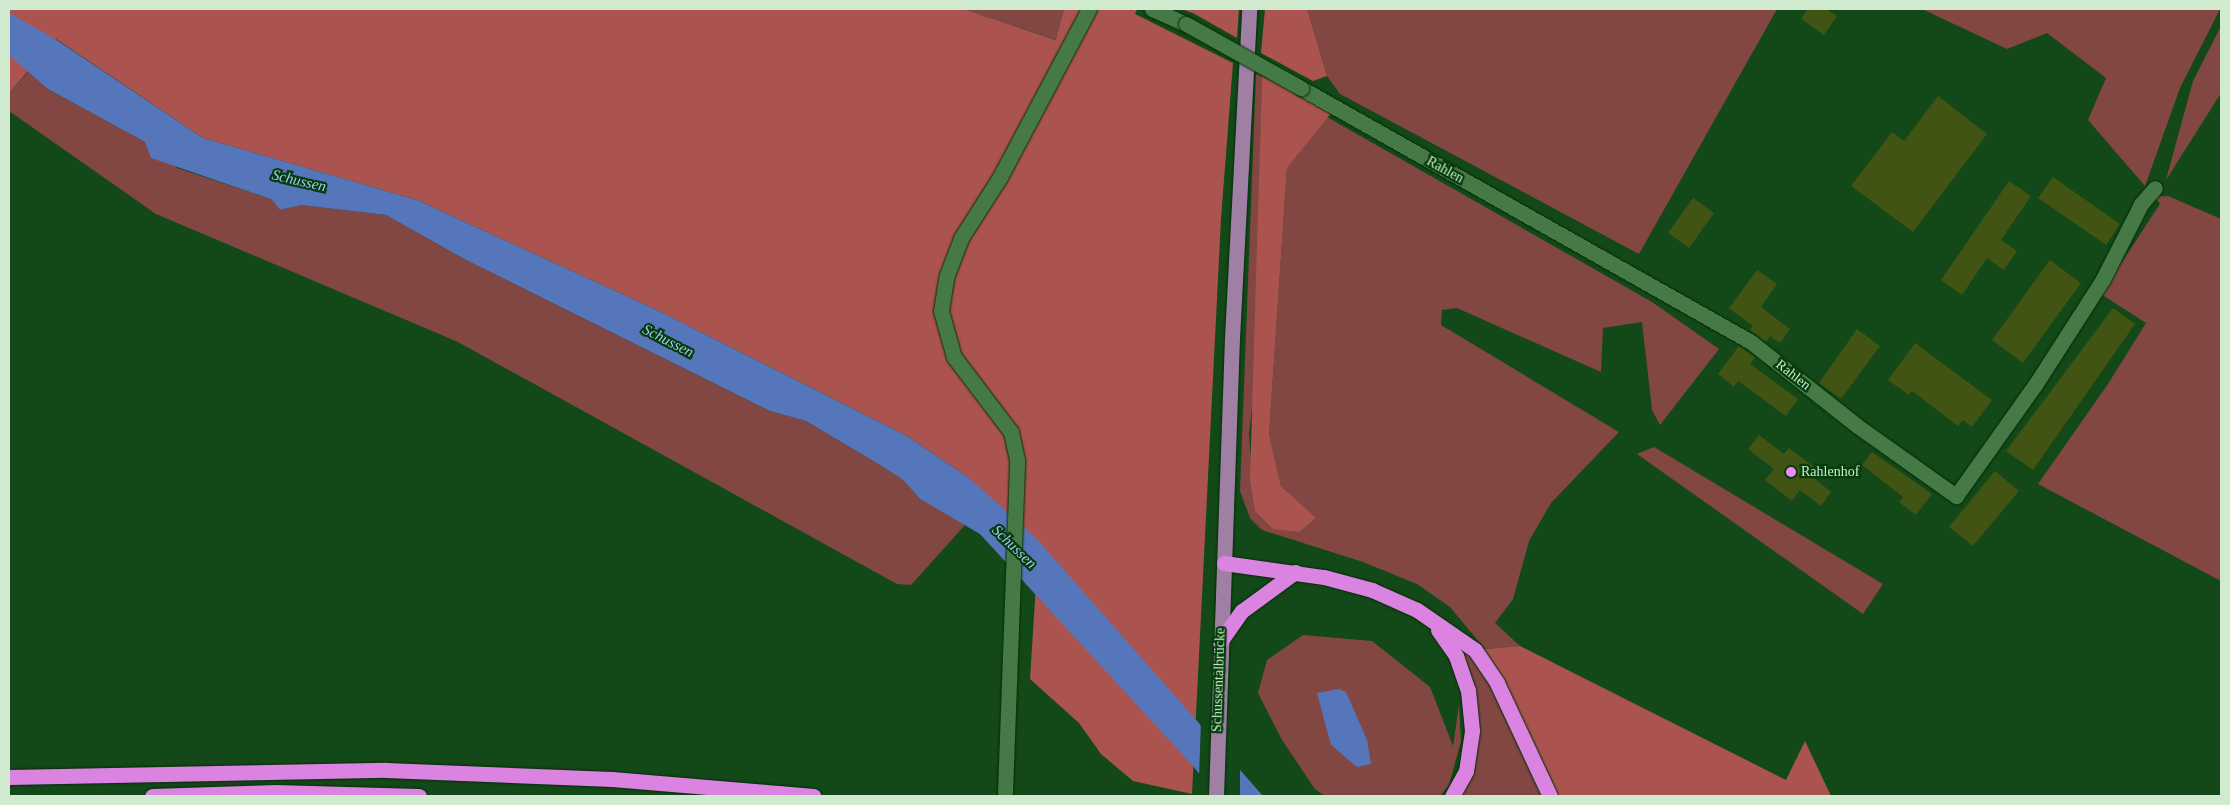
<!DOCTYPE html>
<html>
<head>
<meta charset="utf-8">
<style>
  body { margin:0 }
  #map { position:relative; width:2230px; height:805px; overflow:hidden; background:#134818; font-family:"Times New Roman",serif }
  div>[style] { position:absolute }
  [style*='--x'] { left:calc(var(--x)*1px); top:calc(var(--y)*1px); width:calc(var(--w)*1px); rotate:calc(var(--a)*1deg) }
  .green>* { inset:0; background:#824743 }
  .forest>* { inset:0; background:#ab544f }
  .water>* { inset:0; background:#5676bc }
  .pier>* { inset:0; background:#134818 }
  .building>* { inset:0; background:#415413 }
  .roads { filter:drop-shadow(0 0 1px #032c07) drop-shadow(0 0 1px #032c07) }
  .street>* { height:15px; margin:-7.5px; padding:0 7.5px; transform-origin:7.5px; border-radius:7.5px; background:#457946 }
  .primary>* { height:15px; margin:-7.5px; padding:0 7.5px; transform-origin:7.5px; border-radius:7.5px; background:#9f7fa3 }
  .highway>* { height:15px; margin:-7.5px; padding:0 7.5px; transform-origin:7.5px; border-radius:7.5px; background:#db83e1 }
  .bridges { filter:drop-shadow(0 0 1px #032c07) drop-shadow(0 0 1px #032c07) }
  .street-bridge>* { height:15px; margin:-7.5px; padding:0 7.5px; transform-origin:7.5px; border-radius:7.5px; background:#457946 }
  .dots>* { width:14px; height:14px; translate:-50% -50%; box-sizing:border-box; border:2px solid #043d0c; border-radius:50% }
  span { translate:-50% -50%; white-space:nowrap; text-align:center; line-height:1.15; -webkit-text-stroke:4.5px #043d0c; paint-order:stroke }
  .street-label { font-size:14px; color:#cfeace }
  .poi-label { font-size:14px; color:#cfeace }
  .left { translate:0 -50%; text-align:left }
  .water-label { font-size:15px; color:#a9c5fe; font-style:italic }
  .frame { position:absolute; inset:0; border:10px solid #cfeace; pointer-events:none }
</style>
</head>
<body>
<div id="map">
  <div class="green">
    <div style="clip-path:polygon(963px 9px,1064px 9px,1057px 40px)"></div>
    <div style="clip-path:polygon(1307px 9px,1777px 9px,1639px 254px,1340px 94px,1327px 76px)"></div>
    <div style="clip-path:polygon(1922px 9px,2220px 9px,2180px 88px,2145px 186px,2088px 120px,2106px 78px,2047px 33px,2007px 49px)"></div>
    <div style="clip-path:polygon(2221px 26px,2221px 93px,2166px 180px,2193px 81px)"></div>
    <div style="clip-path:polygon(29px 71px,48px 89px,145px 142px,177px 168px,271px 199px,280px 210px,301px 205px,386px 215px,466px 260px,770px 411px,806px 421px,885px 468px,903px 480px,920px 499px,965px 525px,911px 585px,897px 584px,458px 342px,156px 214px,9px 111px,9px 93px)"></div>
    <div style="clip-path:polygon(1256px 74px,1262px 76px,1254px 390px,1249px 434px,1255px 511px,1315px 518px,1281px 486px,1269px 434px,1287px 168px,1327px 117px,1652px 302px,1719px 349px,1660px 425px,1652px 410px,1642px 322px,1603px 328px,1601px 372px,1457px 308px,1442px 310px,1441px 325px,1619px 432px,1551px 503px,1529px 541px,1513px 599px,1495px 623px,1520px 646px,1485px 649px,1450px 607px,1417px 584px,1363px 562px,1262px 530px,1250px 518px,1240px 491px)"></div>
    <div style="clip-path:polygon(2168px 196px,2221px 219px,2221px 581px,2038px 484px,2108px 384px,2146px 323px,2101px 294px,2160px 204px,2155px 197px)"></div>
    <div style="clip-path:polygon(1654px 447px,1883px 584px,1863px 614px,1637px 454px)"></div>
    <div style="clip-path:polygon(1432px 621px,1475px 650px,1550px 796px,1452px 796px,1466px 771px,1468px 690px)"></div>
    <div style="clip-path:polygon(1303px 635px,1372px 641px,1430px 687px,1453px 746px,1459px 705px,1461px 741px,1449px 785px,1440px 796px,1325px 796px,1315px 789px,1282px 740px,1258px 693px,1267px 660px)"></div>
  </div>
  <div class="forest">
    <div style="clip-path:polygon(9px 9px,963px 9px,1056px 40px,1064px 9px,1137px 9px,1135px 14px,1233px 63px,1221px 219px,1192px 794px,1133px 781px,1101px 754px,1079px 723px,1030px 679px,1036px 584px,968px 477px,907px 436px,659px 311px,417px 200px,203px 138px,56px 39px,9px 93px)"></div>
    <div style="clip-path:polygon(1181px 9px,1239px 9px,1237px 38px,1193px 13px)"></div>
    <div style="clip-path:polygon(1265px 9px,1307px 9px,1327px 76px,1313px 81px,1261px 53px)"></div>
    <div style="clip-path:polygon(1262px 76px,1332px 112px,1287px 168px,1269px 434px,1281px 486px,1316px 518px,1299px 532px,1273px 529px,1255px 511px,1250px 480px)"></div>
    <div style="clip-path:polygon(1520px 646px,1786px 780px,1805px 741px,1831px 796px,1550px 796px,1475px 650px)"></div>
  </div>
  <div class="water">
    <div style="clip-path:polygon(9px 13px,55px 39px,203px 138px,417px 200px,659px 311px,907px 436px,968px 477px,1035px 537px,1263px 796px,1217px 796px,1193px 766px,980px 534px,920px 499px,903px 480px,885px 468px,806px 421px,770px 411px,466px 260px,386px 215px,301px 205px,280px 210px,271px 199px,151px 158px,145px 142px,48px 89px,9px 55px)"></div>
    <div style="clip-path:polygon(1339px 689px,1346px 692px,1367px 740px,1371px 764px,1357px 767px,1331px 745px,1317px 693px)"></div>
  </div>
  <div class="pier">
    <div style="clip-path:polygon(1201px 720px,1240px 766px,1240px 796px,1213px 796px,1199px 778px)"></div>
  </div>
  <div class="building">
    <div style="clip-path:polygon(1808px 9px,1826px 9px,1837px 16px,1824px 35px,1801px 19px)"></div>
    <div style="clip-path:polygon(1938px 96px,1987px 134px,1913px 232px,1851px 186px,1892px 132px,1904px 141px)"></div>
    <div style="clip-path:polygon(2053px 177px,2120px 224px,2106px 245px,2038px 198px)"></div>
    <div style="clip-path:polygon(2009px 181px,2031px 196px,2001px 240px,2017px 251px,2004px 270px,1987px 258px,1962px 295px,1941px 280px)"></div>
    <div style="clip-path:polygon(1693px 198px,1714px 213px,1689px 248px,1668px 233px)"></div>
    <div style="clip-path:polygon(2050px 260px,2081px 283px,2023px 363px,1992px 340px)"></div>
    <div style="clip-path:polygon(1757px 270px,1777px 284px,1761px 307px,1790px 329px,1780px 343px,1770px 336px,1766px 342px,1750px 330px,1753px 326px,1729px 308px)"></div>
    <div style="clip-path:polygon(2113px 308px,2135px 324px,2033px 470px,2006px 451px)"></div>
    <div style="clip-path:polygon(1857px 329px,1880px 346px,1841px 399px,1819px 383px)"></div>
    <div style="clip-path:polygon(1915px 343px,1992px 400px,1972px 427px,1963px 420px,1958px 426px,1912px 391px,1909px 395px,1888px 380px)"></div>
    <div style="clip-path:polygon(1739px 346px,1755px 357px,1750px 364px,1798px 399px,1786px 416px,1738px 381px,1734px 387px,1718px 374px)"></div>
    <div style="clip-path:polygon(1759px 435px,1784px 454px,1789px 448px,1814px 467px,1809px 474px,1831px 492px,1821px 506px,1800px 490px,1792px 501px,1765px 480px,1774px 469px,1748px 449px)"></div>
    <div style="clip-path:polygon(1872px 452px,1932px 494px,1916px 515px,1899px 502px,1903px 497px,1862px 465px)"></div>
    <div style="clip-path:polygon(1995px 471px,2019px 491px,1973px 546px,1949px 527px)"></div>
  </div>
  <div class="roads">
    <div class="street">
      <div style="--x:1152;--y:9;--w:37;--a:24"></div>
      <div style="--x:1301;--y:88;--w:517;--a:29.44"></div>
      <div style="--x:1751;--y:342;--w:134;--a:38.3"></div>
      <div style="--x:1856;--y:425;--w:123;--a:35.4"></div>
      <div style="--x:1956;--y:496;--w:136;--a:-54.6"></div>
      <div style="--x:2035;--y:385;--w:126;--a:-57.3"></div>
      <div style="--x:2103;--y:279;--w:84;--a:-63.1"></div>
      <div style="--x:2141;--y:204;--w:21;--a:-49"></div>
      <div style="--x:1005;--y:792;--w:332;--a:-87.9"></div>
      <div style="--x:1017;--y:460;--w:29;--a:-102"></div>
      <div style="--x:1011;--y:432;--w:94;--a:-127.2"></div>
      <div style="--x:954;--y:357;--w:48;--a:-105.8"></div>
      <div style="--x:941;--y:311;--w:36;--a:-81"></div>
      <div style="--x:947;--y:275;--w:40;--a:-69"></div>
      <div style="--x:961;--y:238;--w:72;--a:-57.4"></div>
      <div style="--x:1000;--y:177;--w:190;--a:-62.1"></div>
    </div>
    <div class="primary">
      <div style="--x:1216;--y:796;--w:458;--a:-88"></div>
      <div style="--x:1232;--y:338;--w:329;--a:-87"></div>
    </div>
    <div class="highway">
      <div style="--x:1224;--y:563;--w:101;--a:8"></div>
      <div style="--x:1324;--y:577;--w:50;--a:15.2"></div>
      <div style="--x:1372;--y:590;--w:49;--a:24"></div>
      <div style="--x:1417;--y:610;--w:70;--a:34.6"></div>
      <div style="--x:1475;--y:650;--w:40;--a:56"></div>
      <div style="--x:1497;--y:683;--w:125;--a:64.9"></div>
      <div style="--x:1438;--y:630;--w:32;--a:55"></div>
      <div style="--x:1456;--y:656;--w:36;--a:71"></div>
      <div style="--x:1468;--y:690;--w:41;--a:84.4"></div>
      <div style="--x:1472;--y:731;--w:40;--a:98.5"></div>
      <div style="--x:1466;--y:771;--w:29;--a:119"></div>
      <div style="--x:1220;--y:642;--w:38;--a:-55"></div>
      <div style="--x:1242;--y:611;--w:66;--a:-36.3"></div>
      <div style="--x:9;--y:777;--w:377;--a:-1.1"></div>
      <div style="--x:386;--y:770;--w:226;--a:2.3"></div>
      <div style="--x:612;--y:779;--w:202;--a:4.8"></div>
      <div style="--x:152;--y:796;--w:123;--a:-1.9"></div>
      <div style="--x:275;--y:792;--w:144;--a:1.6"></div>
    </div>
  </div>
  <div class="bridges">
    <div class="street-bridge">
      <div style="--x:1186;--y:24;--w:132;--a:29.1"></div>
    </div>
  </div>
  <div class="dots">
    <div style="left:1791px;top:472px;background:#ef8bf6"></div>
  </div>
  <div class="street-label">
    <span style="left:1445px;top:170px;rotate:29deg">Rahlen</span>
    <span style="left:1793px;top:375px;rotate:38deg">Rahlen</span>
    <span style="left:1219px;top:680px;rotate:-88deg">Schussentalbrücke</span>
  </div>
  <div class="poi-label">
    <span class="left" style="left:1801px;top:472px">Rahlenhof</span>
  </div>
  <div class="water-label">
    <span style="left:299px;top:181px;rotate:13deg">Schussen</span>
    <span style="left:668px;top:341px;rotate:27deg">Schussen</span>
    <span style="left:1014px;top:547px;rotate:44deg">Schussen</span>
  </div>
  <div class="frame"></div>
</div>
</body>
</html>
